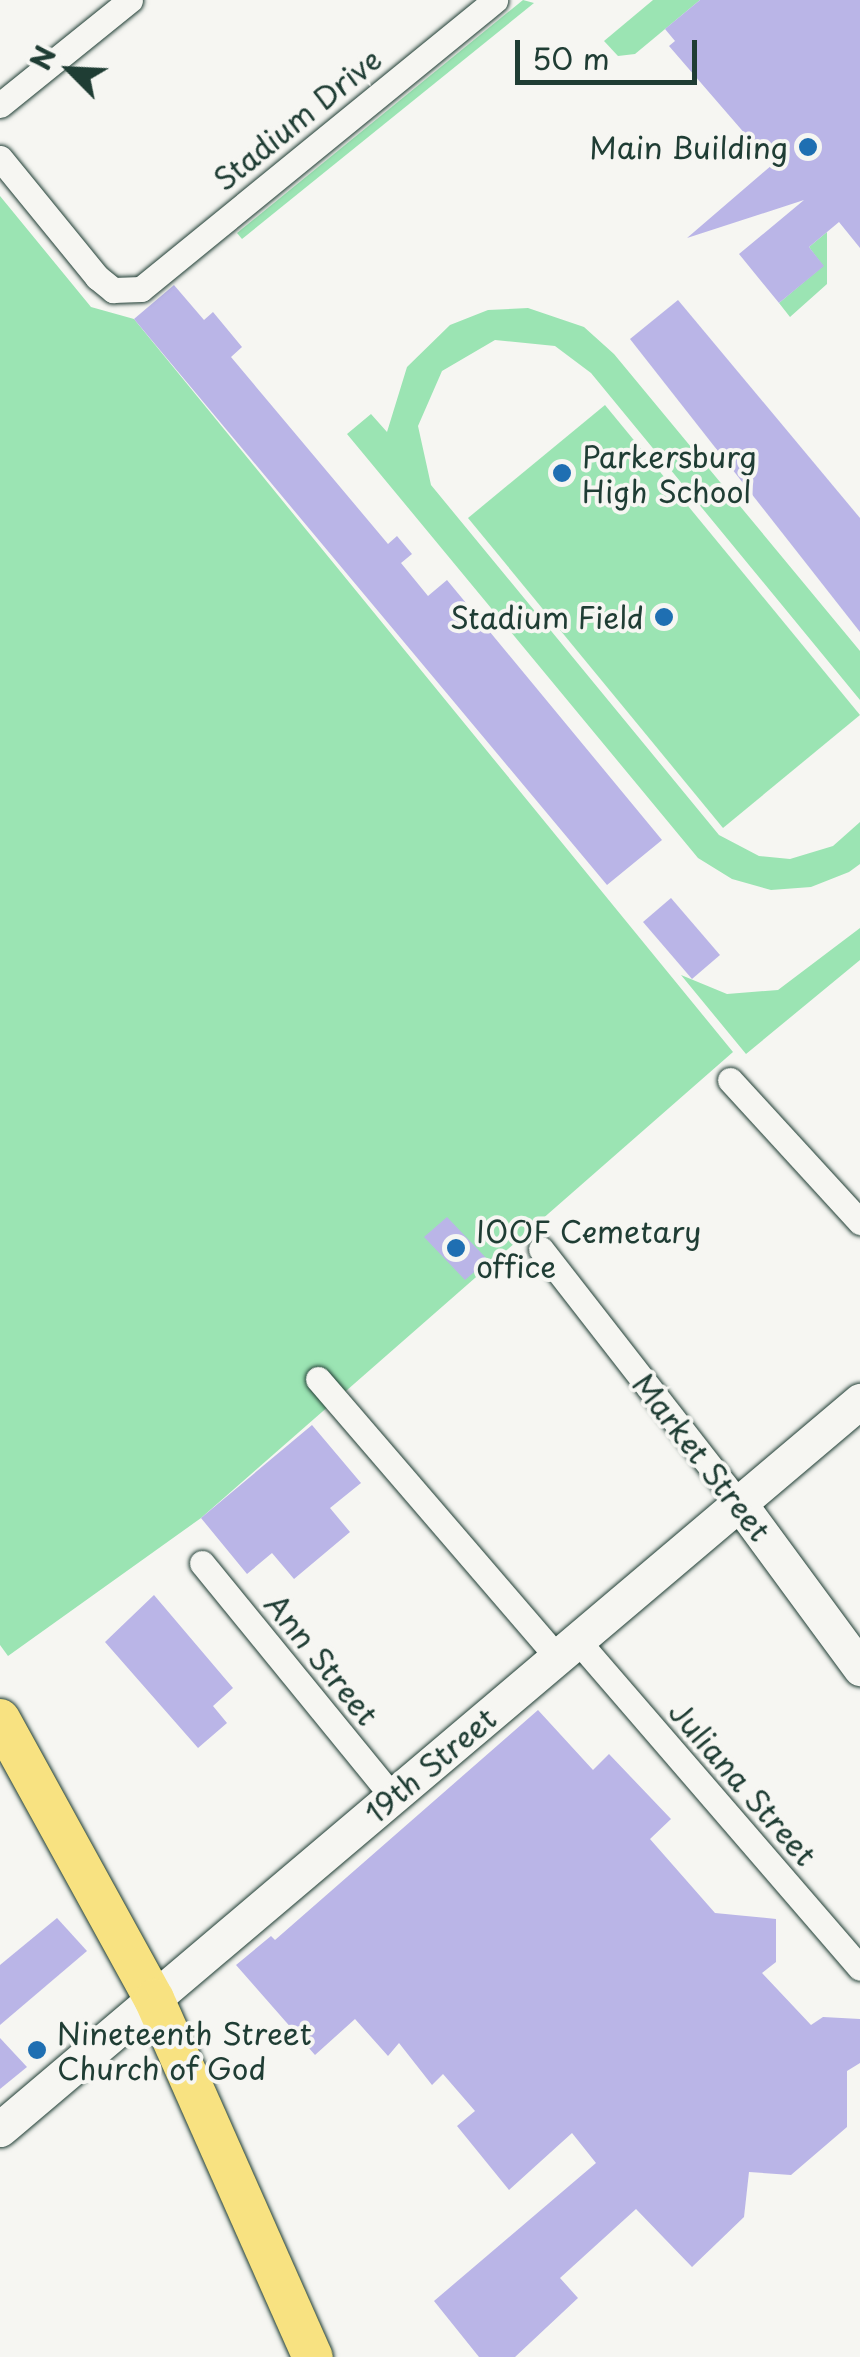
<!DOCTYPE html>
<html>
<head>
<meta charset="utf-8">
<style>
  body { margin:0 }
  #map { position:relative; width:860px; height:2357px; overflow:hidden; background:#f6f6f2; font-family:"Playpen Sans",sans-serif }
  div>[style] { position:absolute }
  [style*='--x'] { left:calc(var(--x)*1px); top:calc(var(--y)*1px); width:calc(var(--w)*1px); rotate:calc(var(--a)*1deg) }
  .green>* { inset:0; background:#9be4b3 }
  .building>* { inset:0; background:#bab5e7 }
  .roads { filter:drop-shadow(0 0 2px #1f3d34) drop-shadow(0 0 2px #1f3d34) }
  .street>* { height:25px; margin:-12.5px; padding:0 12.5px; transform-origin:12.5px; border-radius:12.5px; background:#f6f6f2 }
  .secondary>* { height:35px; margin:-17.5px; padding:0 17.5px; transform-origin:17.5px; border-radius:17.5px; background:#f6f6f2 }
  .primary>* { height:40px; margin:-20px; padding:0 20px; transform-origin:20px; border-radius:20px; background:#f8e281 }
  .dots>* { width:28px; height:28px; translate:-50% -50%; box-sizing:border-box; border:5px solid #f6f6f2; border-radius:50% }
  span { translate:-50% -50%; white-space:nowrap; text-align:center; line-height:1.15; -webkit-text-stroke:8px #f6f6f2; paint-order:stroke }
  .street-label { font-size:30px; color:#1f3d34 }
  .poi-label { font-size:30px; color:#1f3d34 }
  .right { translate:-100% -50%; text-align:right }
  .left { translate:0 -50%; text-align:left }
  .north { position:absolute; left:20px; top:20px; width:100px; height:100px; -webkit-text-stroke:8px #f6f6f2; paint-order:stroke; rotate:294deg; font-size:28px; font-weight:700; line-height:40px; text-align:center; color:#1f3d34 }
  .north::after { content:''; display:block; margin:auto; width:35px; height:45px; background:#1f3d34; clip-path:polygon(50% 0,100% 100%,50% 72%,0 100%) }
  .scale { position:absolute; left:515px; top:40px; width:182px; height:45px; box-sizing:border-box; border:5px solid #1f3d34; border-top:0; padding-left:12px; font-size:30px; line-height:35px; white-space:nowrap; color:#1f3d34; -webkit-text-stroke:8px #f6f6f2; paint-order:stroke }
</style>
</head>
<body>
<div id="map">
  <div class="green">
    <div style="clip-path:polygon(523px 0,534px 3px,242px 239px,237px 233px)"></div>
    <div style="clip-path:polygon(653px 0,700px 0,635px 54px,618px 56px,604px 41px)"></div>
    <div style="clip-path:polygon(0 196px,91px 307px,134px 319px,733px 1052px,201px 1518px,8px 1656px,0 1645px)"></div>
    <div style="clip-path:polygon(827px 232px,827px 284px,790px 317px,779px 303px,823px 266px,809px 247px)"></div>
    <div style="clip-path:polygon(528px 308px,584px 327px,614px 354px,860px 651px,860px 700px,591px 373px,555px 346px,495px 340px,442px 371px,418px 426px,431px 485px,719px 835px,759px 856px,790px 859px,833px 846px,860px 822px,860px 864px,849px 872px,811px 887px,771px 890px,732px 879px,698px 858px,347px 434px,371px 414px,387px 432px,407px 367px,450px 325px,488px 310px)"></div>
    <div style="clip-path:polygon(605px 405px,860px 715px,723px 828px,468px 518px)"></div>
    <div style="clip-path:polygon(860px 928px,860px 960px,746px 1054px,681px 975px,727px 994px,778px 990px)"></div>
  </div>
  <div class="building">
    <div style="clip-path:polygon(700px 0,860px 0,860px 248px,839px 222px,809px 247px,824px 266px,779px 303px,739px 254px,804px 200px,687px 238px,772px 165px,669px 46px,675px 41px,665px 29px)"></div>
    <div style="clip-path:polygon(174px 285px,204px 320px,213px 312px,242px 347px,231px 357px,388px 544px,397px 536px,412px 554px,401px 563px,428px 596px,447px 580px,662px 840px,607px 885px,134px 319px)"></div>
    <div style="clip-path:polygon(678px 300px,860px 518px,860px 632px,630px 339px)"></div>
    <div style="clip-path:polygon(671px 898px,720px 955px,692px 979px,643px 922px)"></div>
    <div style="clip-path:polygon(447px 1217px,488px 1260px,465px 1280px,424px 1237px)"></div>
    <div style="clip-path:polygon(312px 1425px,361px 1483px,330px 1508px,350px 1532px,294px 1579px,272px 1553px,247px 1574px,201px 1518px)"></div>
    <div style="clip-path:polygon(154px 1595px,233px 1688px,213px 1706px,227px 1723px,198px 1748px,105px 1642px)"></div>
    <div style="clip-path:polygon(538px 1710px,593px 1770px,609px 1754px,671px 1819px,650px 1839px,715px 1913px,776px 1919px,776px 1962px,762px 1973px,811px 2025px,823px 2017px,860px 2019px,860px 2063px,847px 2071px,847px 2127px,791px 2175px,749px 2172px,744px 2217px,692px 2267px,636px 2209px,560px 2278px,578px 2298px,515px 2357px,479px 2357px,434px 2301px,596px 2163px,572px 2133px,509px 2190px,457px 2126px,475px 2111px,443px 2074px,432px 2085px,399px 2043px,388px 2056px,355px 2019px,315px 2055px,236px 1965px,271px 1936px,275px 1940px)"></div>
    <div style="clip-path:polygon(57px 1918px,87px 1951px,0 2025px,0 1965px)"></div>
    <div style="clip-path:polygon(0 2038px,27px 2067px,0 2089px)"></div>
  </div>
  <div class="roads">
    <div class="street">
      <div style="--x:0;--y:105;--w:167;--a:-38.9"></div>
      <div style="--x:0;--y:158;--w:154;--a:50.8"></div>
      <div style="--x:97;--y:277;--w:21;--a:39"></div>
      <div style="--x:113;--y:290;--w:28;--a:-2"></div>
      <div style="--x:141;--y:289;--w:457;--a:-39.2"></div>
      <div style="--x:730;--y:1080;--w:193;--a:47.5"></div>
      <div style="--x:541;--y:1249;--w:322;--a:52.1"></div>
      <div style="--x:318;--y:1379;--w:367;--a:49.3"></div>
      <div style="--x:202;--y:1563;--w:301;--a:50.8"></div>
      <div style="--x:577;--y:1640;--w:433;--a:49.2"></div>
    </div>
    <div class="secondary">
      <div style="--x:739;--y:1503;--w:205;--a:53.7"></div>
      <div style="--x:0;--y:2129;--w:1127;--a:-40.25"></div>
    </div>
    <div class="primary">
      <div style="--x:0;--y:1719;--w:320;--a:61.2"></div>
      <div style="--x:154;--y:1999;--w:392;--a:66.1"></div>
    </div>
  </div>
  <div class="dots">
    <div style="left:808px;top:147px;background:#1f6fb2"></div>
    <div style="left:562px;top:473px;background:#1f6fb2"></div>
    <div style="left:664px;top:617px;background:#1f6fb2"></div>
    <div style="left:456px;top:1248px;background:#1f6fb2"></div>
    <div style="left:37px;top:2050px;background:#1f6fb2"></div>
  </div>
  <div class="street-label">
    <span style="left:297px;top:119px;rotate:-39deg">Stadium Drive</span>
    <span style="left:702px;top:1457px;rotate:52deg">Market Street</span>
    <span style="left:322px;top:1659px;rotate:51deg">Ann Street</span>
    <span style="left:430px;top:1765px;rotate:-40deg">19th Street</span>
    <span style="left:743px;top:1783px;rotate:49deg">Juliana Street</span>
  </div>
  <div class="poi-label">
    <span class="right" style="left:788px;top:147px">Main Building</span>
    <span class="left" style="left:582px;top:473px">Parkersburg<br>High School</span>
    <span class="right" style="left:644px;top:617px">Stadium Field</span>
    <span class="left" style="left:476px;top:1248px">IOOF Cemetary<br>office</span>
    <span class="left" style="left:57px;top:2050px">Nineteenth Street<br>Church of God</span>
  </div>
  <div class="north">N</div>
  <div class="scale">50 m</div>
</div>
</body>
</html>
